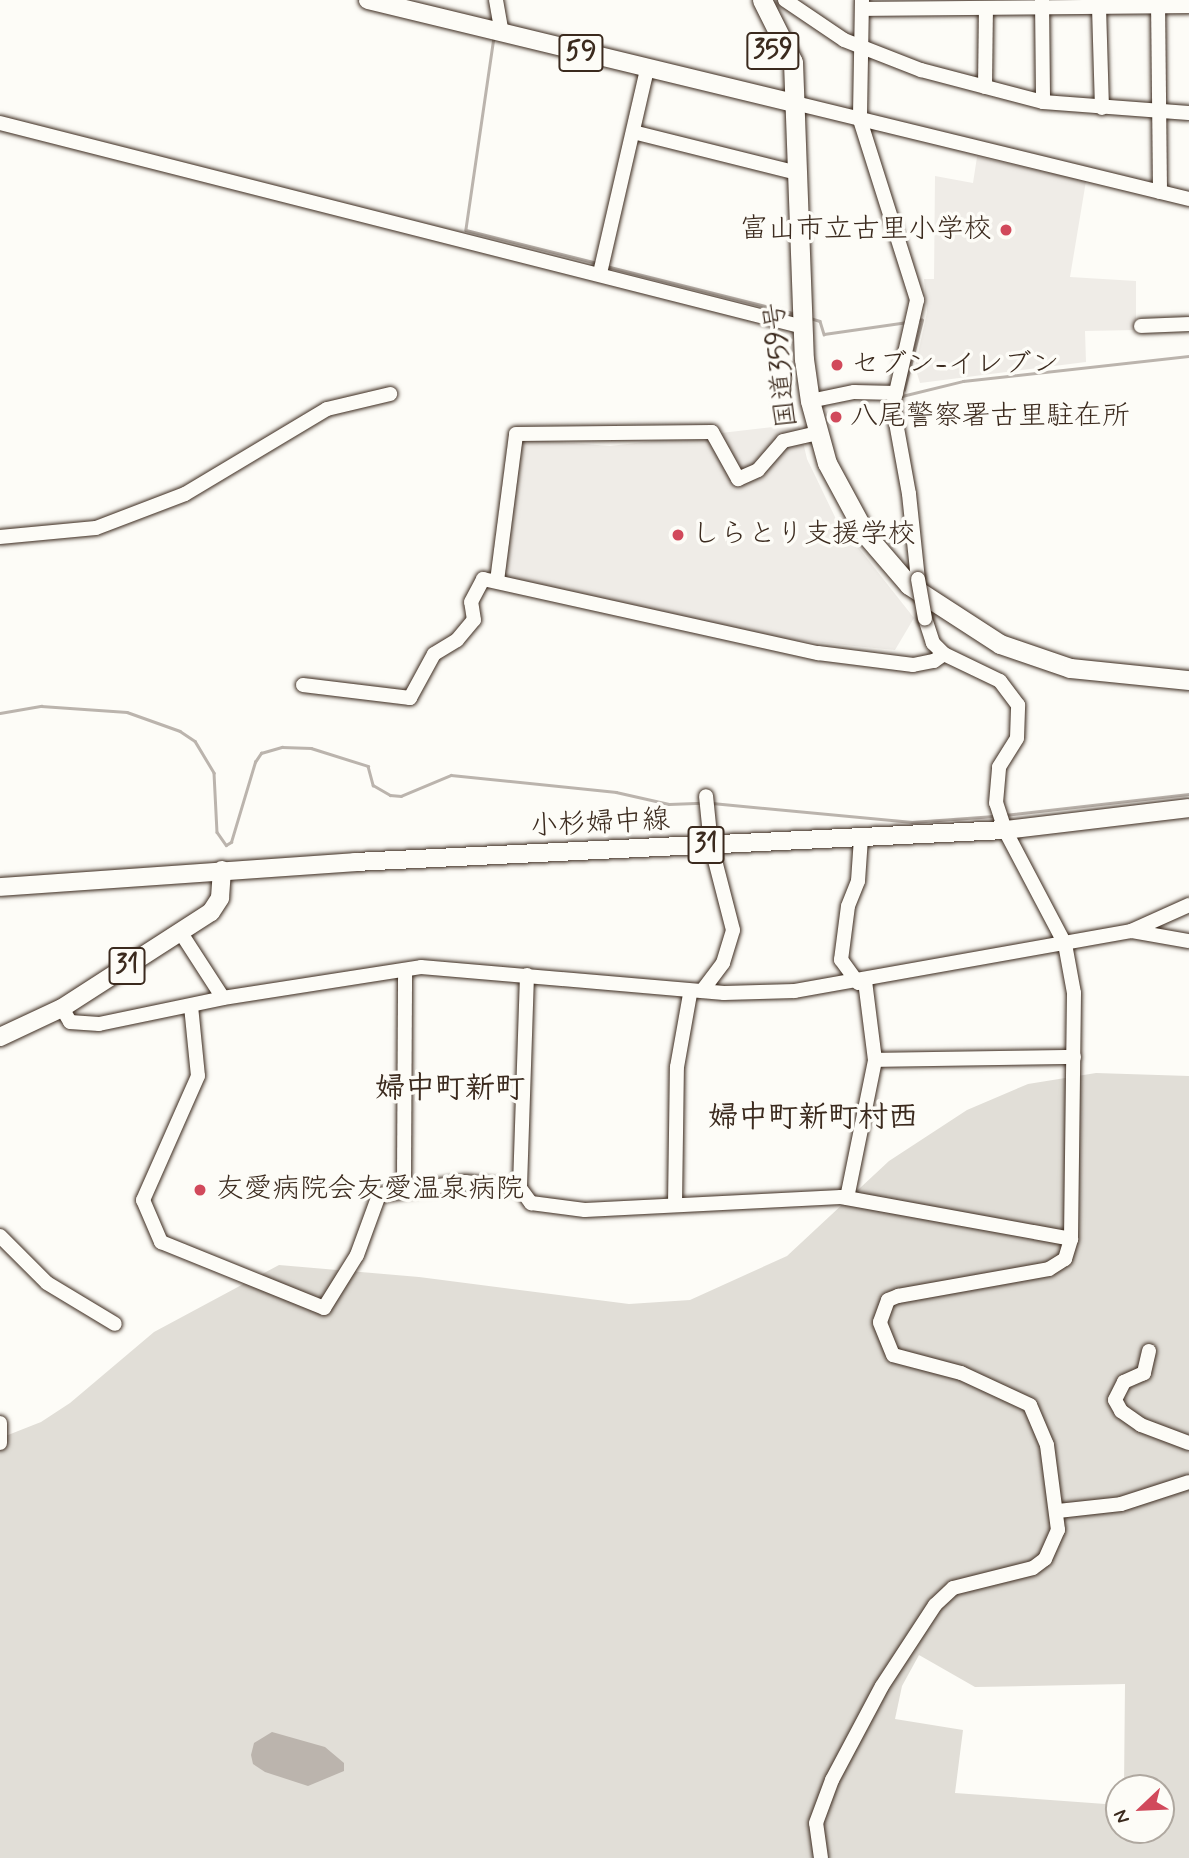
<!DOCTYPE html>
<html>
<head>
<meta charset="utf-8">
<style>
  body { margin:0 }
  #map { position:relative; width:1189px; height:1858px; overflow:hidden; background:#fdfcf7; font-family:Mynerve,"Klee One",sans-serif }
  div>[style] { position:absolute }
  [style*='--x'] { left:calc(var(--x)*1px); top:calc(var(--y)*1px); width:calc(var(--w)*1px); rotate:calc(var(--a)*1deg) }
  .built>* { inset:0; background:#efece7 }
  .green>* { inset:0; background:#e1ded7 }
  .water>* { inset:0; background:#bbb4ad }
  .stream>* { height:2.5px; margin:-1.25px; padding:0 1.25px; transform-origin:1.25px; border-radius:1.25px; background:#bbb4ad }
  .roads { filter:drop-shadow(0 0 2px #3b2a1e) drop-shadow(0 0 2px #3b2a1e) }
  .minor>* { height:14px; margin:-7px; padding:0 7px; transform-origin:7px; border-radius:7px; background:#fdfcf7 }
  .major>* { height:18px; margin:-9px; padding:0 9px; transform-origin:9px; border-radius:9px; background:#fdfcf7 }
  .highway>* { height:19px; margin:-9.5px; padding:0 9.5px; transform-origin:9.5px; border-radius:9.5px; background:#fdfcf7 }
  .bridges { filter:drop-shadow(0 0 2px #3b2a1e) drop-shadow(0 0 2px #3b2a1e) }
  .minor-bridge>* { height:14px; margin:-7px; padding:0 7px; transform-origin:7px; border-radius:7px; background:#fdfcf7 }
  .dots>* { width:19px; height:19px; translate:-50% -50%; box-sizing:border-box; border:4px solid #fdfcf7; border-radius:50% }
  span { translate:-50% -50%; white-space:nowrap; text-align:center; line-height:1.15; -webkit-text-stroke:7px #fdfcf7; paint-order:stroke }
  .shield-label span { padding:2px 5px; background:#fdfcf7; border:2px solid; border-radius:5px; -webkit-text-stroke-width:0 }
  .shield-label { font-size:26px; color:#3b2a1e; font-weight:700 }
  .poi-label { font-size:28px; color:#3b2a1e }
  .right { translate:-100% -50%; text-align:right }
  .left { translate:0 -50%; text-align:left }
  .street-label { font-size:28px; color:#3b2a1e }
  .neighbourhood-label { font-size:30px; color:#3b2a1e; font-weight:700 }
  .north { position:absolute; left:1105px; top:1774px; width:70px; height:70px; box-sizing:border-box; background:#fdfcf7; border:2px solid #afa8a0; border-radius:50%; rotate:247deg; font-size:19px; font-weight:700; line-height:28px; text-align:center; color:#3b2a1e }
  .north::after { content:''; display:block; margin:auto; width:24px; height:32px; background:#d1495b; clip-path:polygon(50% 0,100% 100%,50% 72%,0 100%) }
</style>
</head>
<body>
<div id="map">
  <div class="built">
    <div style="clip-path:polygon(977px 157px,1086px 181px,1070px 277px,1136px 281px,1136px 330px,1085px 331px,1086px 362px,920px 383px,915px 367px,927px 312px,924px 279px,934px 279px,935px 176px,973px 183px)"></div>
    <div style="clip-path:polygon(799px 424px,807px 459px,836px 519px,914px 618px,895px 650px,783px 639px,503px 578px,522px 439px,610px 446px)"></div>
  </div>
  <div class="green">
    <div style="clip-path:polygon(evenodd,1096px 1073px,1189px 1076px,1189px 1858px,0 1858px,0 1433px,8px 1435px,41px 1422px,70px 1403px,154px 1332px,279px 1265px,419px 1277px,629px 1304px,690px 1300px,787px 1256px,889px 1161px,967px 1110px,1028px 1084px,1096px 1073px,919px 1655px,975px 1687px,1125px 1684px,1124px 1788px,1161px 1788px,1161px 1830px,1119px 1830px,1119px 1805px,955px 1793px,963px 1730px,895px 1719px,902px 1686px,919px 1655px)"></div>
  </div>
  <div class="water">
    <div style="clip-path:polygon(272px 1732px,325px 1747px,344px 1763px,344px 1771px,308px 1786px,265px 1772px,253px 1764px,251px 1755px,254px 1743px)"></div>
  </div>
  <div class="stream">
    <div style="--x:494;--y:37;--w:195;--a:98.3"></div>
    <div style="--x:466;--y:230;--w:135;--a:14.1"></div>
    <div style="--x:606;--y:266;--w:193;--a:14.1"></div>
    <div style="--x:810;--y:318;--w:10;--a:17"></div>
    <div style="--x:820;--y:321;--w:14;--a:73"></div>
    <div style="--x:824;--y:334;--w:84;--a:-8.2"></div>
    <div style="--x:904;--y:390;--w:72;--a:-75.6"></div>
    <div style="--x:922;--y:320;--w:5;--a:169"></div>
    <div style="--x:902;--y:396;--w:63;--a:-13.8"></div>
    <div style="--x:963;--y:381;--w:227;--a:-6.3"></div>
    <div style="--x:0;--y:713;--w:42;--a:-9.7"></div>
    <div style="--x:41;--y:706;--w:86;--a:4"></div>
    <div style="--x:127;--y:712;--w:56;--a:19.7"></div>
    <div style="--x:180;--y:731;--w:18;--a:34"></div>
    <div style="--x:195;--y:741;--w:37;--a:59"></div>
    <div style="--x:214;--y:773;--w:59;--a:87.1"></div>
    <div style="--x:217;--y:832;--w:16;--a:55"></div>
    <div style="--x:226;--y:845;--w:6;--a:-31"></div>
    <div style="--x:231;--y:842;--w:84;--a:-73.3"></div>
    <div style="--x:255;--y:762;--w:11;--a:-56"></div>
    <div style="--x:261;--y:753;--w:22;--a:-16"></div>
    <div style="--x:282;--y:747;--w:29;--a:2"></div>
    <div style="--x:311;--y:748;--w:60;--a:17.5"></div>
    <div style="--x:368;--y:766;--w:20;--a:75"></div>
    <div style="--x:373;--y:785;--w:20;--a:30"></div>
    <div style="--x:390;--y:795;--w:11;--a:5"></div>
    <div style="--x:401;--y:796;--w:54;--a:-22.8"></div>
    <div style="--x:451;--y:775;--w:166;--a:5.9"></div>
    <div style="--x:616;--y:792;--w:54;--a:12.8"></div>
    <div style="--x:669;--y:804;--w:33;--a:-2"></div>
    <div style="--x:712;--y:803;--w:201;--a:5.4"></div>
    <div style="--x:912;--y:822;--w:82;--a:-4.2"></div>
    <div style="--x:1005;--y:815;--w:185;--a:-6.5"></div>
  </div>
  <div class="roads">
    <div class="minor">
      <div style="--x:496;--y:0;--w:34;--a:80"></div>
      <div style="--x:785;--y:0;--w:71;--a:34.1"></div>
      <div style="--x:844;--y:40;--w:83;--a:21.3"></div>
      <div style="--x:921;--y:70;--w:126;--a:14.7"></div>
      <div style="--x:1043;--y:102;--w:146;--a:4.3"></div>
      <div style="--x:862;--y:0;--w:120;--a:91"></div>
      <div style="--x:860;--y:120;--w:189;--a:72.4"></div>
      <div style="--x:917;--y:300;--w:109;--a:102.8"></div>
      <div style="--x:893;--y:406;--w:89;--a:79.7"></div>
      <div style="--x:909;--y:494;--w:85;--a:84"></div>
      <div style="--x:1042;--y:0;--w:102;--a:89.4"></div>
      <div style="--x:1158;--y:0;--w:192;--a:89.4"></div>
      <div style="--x:1099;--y:7;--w:101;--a:88.3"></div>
      <div style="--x:862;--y:9;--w:327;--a:-0.5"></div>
      <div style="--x:985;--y:87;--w:79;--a:-89.3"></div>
      <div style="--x:795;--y:103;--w:406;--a:13.7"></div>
      <div style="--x:0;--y:123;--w:829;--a:14.25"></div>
      <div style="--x:633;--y:132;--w:169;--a:14"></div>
      <div style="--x:600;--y:273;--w:208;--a:-77"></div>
      <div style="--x:1141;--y:326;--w:48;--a:-2.4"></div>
      <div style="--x:810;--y:401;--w:45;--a:-11.6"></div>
      <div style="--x:854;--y:392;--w:42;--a:1.4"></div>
      <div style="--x:0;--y:537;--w:96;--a:-5.4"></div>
      <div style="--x:96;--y:528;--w:95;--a:-20.9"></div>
      <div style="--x:185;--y:494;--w:165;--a:-30.9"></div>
      <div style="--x:327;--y:409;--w:65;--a:-13.4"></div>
      <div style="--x:497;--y:581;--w:148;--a:-82.6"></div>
      <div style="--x:516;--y:434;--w:196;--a:-0.6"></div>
      <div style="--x:712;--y:432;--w:54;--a:61"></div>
      <div style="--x:738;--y:479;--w:22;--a:-24"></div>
      <div style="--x:758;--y:470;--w:38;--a:-49"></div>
      <div style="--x:783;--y:441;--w:35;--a:-13"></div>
      <div style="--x:303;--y:685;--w:108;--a:6.9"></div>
      <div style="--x:410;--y:698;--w:50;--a:-61.4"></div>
      <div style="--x:434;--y:654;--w:27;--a:-31"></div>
      <div style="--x:457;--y:640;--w:26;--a:-50"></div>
      <div style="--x:474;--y:620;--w:18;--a:-99"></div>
      <div style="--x:471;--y:602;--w:26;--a:-62"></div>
      <div style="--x:483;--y:579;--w:343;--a:12.5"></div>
      <div style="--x:818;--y:653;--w:96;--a:7.2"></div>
      <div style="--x:913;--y:665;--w:21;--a:-11"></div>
      <div style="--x:934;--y:661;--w:12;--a:-35"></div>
      <div style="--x:1132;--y:931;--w:58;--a:10"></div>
      <div style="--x:181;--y:933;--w:77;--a:57.1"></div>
      <div style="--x:527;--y:975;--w:213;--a:91.9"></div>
      <div style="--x:520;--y:1188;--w:19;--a:54"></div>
      <div style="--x:531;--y:1203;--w:54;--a:7.4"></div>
      <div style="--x:585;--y:1210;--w:256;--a:-2.9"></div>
      <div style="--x:841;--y:1197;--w:234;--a:10.3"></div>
      <div style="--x:865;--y:981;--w:80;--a:82.8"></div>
      <div style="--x:858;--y:983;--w:29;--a:-126"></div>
      <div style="--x:841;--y:960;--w:54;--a:-82.6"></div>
      <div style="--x:848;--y:906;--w:27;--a:-68"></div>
      <div style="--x:858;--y:881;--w:43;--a:-86"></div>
      <div style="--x:702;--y:991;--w:35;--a:-53"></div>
      <div style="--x:723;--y:963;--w:34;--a:-73"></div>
      <div style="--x:733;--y:930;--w:88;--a:-104.5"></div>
      <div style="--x:711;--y:845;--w:49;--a:-95.8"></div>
      <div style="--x:191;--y:1006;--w:70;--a:84.3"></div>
      <div style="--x:198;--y:1076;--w:136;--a:113.9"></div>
      <div style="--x:143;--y:1200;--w:46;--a:66.8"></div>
      <div style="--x:161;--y:1242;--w:176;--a:22"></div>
      <div style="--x:324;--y:1308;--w:62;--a:-58.1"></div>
      <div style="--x:357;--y:1255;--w:64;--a:-69.9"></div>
      <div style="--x:379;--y:1195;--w:87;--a:-8.6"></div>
      <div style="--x:465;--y:1182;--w:55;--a:6.2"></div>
      <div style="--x:62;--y:1008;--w:16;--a:60"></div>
      <div style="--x:70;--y:1022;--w:29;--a:4"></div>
      <div style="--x:99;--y:1024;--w:127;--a:-11.8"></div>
      <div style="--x:223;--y:998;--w:200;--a:-8.9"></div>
      <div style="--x:421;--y:967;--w:304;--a:4.9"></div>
      <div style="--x:724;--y:993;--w:71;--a:-1.6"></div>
      <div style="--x:795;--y:991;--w:341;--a:-10.1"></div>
      <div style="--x:1131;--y:931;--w:64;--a:-24.1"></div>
      <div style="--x:404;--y:1177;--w:207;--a:-89.7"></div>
      <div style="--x:847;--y:1198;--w:141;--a:-78.5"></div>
      <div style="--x:875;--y:1060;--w:199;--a:-0.9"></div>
      <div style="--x:675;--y:1205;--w:138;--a:-89.2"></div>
      <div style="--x:677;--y:1067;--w:74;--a:-79.9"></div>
      <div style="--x:0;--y:1236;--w:66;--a:45"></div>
      <div style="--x:47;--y:1283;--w:79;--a:31.1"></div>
      <div style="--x:1149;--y:1351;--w:23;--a:103"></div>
      <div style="--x:1144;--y:1373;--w:22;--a:156"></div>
      <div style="--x:1124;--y:1382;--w:20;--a:117"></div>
      <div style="--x:1115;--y:1400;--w:13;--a:61"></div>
      <div style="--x:1121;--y:1411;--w:24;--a:35"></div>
      <div style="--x:1141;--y:1425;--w:51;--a:20.6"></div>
      <div style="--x:0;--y:1423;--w:20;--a:90"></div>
      <div style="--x:1058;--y:1511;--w:63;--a:-6.3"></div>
      <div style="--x:1121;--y:1504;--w:71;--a:-17.9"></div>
      <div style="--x:821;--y:1858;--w:35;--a:-98"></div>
      <div style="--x:816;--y:1823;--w:46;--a:-69.6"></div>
      <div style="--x:832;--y:1780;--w:106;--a:-62"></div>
      <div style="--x:882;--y:1686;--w:97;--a:-56.8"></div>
      <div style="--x:935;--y:1605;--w:25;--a:-43"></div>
      <div style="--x:953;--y:1588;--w:82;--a:-14"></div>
      <div style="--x:1033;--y:1568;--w:15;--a:-37"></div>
      <div style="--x:1045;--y:1559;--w:32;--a:-66"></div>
      <div style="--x:1058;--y:1530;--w:86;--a:-97.4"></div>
      <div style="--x:1047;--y:1445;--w:43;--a:-113"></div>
      <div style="--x:1030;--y:1405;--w:76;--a:-155.1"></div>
      <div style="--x:961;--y:1373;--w:70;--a:-165.2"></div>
      <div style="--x:893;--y:1355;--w:35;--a:-112"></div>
      <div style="--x:880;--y:1322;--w:23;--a:-70"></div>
      <div style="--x:888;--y:1300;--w:11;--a:-22"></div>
      <div style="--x:898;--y:1296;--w:153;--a:-10.1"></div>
      <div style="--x:1049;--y:1269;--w:19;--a:-32"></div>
      <div style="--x:1065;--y:1259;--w:21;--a:-73"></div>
      <div style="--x:1071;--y:1239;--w:246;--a:-89.3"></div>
      <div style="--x:1074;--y:993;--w:50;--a:-100.4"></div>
      <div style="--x:1065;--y:944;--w:129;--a:-117.8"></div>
      <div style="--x:1005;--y:830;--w:28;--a:-108"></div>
      <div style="--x:996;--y:803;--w:36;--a:-85"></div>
      <div style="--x:999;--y:767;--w:34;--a:-58"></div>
      <div style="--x:1017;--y:738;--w:33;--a:-88"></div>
      <div style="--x:1018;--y:705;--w:30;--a:-127"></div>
      <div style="--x:1000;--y:681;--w:62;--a:-154.3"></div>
      <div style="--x:944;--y:654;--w:16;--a:-135"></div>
      <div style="--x:933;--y:643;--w:26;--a:-108"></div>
    </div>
    <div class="major">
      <div style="--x:368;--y:0;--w:439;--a:13.6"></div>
      <div style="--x:0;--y:887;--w:356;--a:-4"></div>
      <div style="--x:355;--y:862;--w:651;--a:-2.82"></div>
      <div style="--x:1005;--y:830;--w:185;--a:-6.8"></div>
      <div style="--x:0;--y:1037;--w:68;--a:-25.1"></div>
      <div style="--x:62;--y:1008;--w:177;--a:-32.8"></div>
      <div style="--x:211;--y:912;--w:17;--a:-57"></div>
      <div style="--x:220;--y:898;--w:28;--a:-86"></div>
    </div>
    <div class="highway">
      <div style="--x:762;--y:0;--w:69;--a:63.4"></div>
      <div style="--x:793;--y:62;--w:297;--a:87.9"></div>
      <div style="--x:804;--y:359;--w:42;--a:81.9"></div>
      <div style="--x:810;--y:401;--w:64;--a:74.7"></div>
      <div style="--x:827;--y:463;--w:82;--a:61.6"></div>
      <div style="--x:866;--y:535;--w:66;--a:49.3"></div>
      <div style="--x:909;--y:585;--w:108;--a:33"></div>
      <div style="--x:1000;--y:644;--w:74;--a:18.9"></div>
      <div style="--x:1070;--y:668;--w:120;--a:5.8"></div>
    </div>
  </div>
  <div class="bridges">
    <div class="minor-bridge">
      <div style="--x:918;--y:579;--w:40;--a:80"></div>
    </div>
  </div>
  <div class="dots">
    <div style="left:1006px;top:230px;background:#d1495b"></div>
    <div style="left:837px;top:365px;background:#d1495b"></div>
    <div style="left:836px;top:417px;background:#d1495b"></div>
    <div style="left:678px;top:535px;background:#d1495b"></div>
    <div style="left:200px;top:1190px;background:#d1495b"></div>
  </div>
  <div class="shield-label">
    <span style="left:773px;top:51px">359</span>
    <span style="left:581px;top:53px">59</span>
    <span style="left:706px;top:845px">31</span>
    <span style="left:127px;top:966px">31</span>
  </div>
  <div class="poi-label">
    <span class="right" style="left:992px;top:230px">富山市立古里小学校</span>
    <span class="left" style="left:851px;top:365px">セブン-イレブン</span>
    <span class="left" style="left:850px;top:417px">八尾警察署古里駐在所</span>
    <span class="left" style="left:692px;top:535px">しらとり支援学校</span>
    <span class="left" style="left:216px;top:1190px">友愛病院会友愛温泉病院</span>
  </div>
  <div class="street-label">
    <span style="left:782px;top:365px;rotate:-96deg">国道359号</span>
    <span style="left:600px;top:824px;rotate:-3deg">小杉婦中線</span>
  </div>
  <div class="neighbourhood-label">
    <span style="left:450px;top:1089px">婦中町新町</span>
    <span style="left:813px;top:1118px">婦中町新町村西</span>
  </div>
  <div class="north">N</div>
</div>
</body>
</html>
